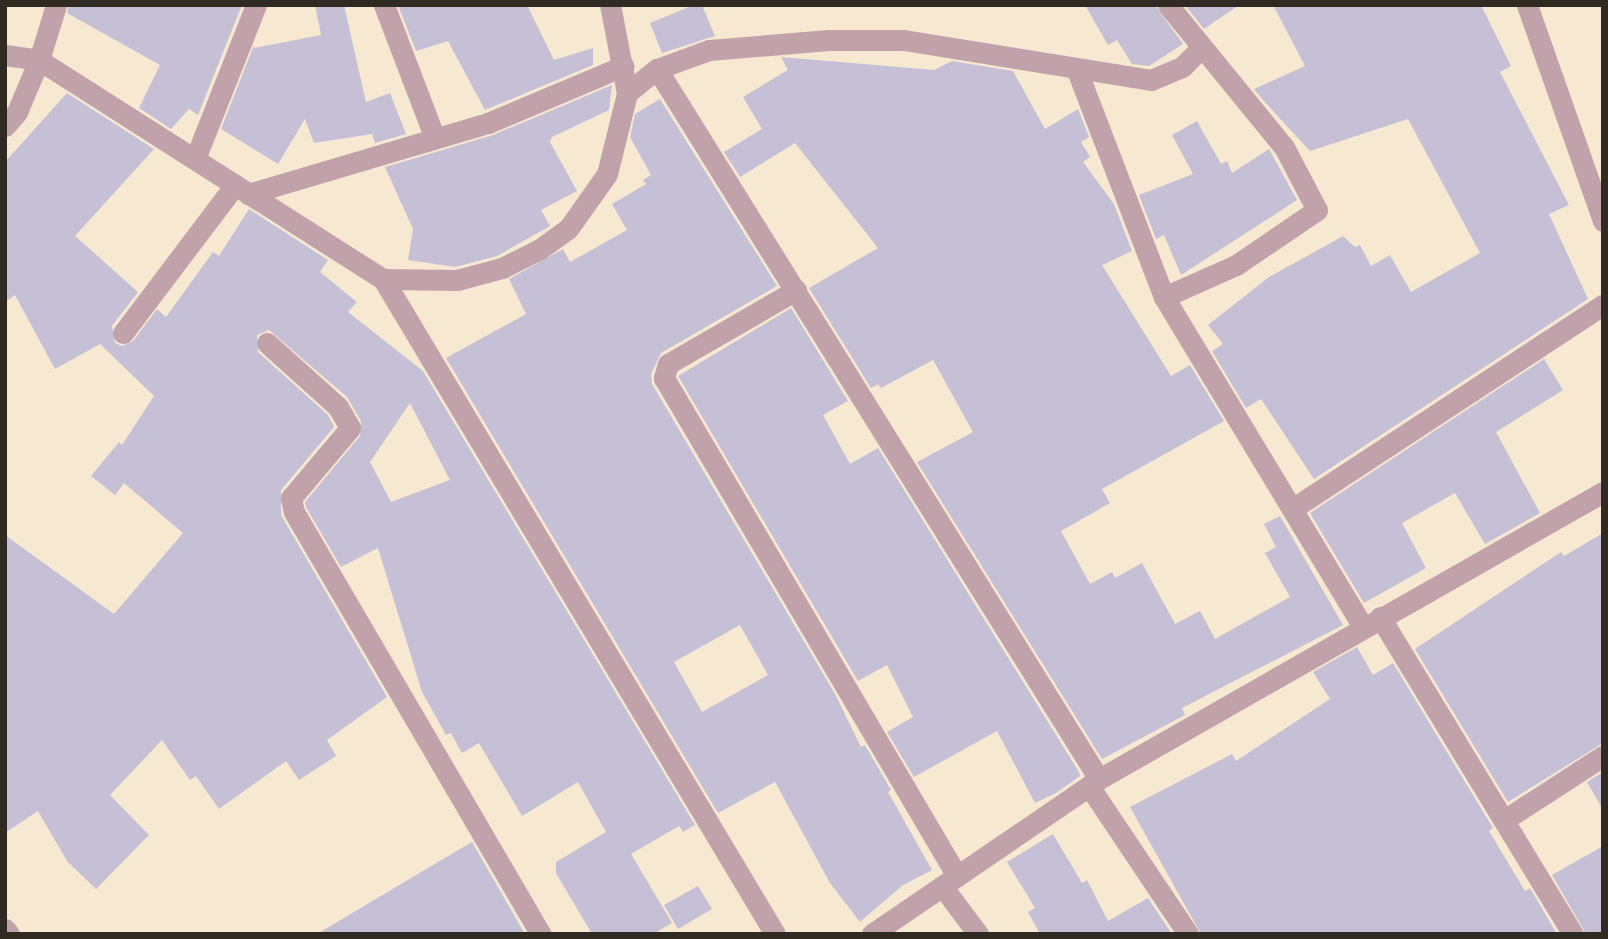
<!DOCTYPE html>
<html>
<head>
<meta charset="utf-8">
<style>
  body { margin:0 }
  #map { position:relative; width:1608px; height:939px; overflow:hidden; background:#f7e8d2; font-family:"IBM Plex Sans",sans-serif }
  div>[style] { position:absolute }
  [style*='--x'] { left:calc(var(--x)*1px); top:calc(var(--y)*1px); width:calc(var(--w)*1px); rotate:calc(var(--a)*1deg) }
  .building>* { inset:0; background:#c6c0d7 }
  .street>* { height:21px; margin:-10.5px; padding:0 10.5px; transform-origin:10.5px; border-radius:10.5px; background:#c2a2aa }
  span { translate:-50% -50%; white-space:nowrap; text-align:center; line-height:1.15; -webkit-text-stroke:5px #fff; paint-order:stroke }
  .frame { position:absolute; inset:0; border:7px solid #302b22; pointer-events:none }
</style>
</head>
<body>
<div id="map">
  <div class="building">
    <div style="clip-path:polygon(69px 5px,242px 5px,198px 115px,189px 109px,171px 129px,139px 108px,160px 65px,67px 13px)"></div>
    <div style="clip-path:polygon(315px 5px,344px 5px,366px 102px,390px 93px,406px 134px,375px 143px,372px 134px,314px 143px,305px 119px,278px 164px,221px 129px,254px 45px,254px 48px,321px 35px)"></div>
    <div style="clip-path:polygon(398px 5px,527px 5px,554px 60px,593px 48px,593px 65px,485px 110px,448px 41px,416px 51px)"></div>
    <div style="clip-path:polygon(694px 5px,702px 5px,715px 36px,662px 53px,650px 23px)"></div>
    <div style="clip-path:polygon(1085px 5px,1155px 5px,1183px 44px,1149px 66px,1132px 64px,1117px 40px,1108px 45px)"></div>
    <div style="clip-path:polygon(1185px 5px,1239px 5px,1204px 29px)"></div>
    <div style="clip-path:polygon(1273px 5px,1481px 5px,1511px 66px,1500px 72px,1569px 205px,1549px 214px,1588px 299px,1314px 479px,1261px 399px,1246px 408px,1212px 351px,1223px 344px,1208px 325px,1269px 277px,1343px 236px,1355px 247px,1360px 245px,1371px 266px,1390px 255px,1411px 292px,1480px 253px,1408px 119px,1310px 151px,1262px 99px,1254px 89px,1305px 66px)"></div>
    <div style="clip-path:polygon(781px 57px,934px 70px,952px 61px,1013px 71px,1045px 129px,1078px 109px,1089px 137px,1081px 142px,1090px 157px,1083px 162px,1114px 204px,1132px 251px,1102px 265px,1171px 376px,1190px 365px,1224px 421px,1102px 489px,1110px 503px,1061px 531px,1090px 584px,1112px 572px,1115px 578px,1142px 563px,1175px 624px,1200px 611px,1215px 639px,1290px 597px,1265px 553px,1276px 547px,1264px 524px,1280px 516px,1343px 625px,1182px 708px,1185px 715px,1102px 759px,917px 462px,973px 432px,933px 360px,881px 388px,878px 384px,871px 388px,809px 288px,878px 248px,795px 143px,740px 177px,724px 152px,762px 129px,743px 97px,788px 70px)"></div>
    <div style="clip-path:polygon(612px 85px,609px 110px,552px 137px,550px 142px,577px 191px,541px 210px,550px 226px,497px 256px,455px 267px,408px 260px,413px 229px,385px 167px,493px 135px)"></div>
    <div style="clip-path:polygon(evenodd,67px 93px,154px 149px,75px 236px,138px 292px,112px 326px,115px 343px,122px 346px,133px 341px,157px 309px,166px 317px,213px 252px,219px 256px,249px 209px,328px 260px,320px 272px,357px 302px,348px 312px,423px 371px,695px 825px,683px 832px,679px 826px,631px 854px,672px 923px,653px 934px,592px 934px,556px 873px,556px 862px,606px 832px,578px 782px,522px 816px,479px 743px,462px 753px,451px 733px,446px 735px,422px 692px,378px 548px,341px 567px,306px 507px,305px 502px,360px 436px,361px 421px,347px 397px,269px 330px,257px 335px,258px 352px,328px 415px,334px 427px,281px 490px,281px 515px,387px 697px,327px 740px,336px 756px,299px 780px,286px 761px,219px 809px,196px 776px,190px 780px,162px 740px,110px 795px,149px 835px,96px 889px,67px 861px,38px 811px,5px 833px,5px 535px,114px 614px,183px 533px,124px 483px,115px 495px,91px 476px,119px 442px,122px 445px,154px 396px,100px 344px,55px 369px,15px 295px,5px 302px,5px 162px,67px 93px,410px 403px,450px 480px,391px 502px,370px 462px,410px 403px)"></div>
    <div style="clip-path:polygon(evenodd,660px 99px,777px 286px,661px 353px,651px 374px,652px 384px,835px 694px,861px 747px,865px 745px,891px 790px,888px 792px,932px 870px,903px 885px,860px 922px,830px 883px,775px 782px,718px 813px,446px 358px,526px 314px,509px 279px,563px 249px,570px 262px,627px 230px,612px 204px,646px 184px,643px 180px,651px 175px,630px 137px,635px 114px,660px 99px,740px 625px,768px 675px,702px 712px,674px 662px,740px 625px)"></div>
    <div style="clip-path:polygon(1197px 121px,1221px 164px,1227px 161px,1232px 173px,1269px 149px,1297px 200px,1181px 275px,1164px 235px,1156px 239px,1139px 195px,1193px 174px,1172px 135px)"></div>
    <div style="clip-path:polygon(791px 308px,848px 401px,823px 415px,850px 464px,878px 448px,1079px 772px,1080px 776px,1056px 793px,1035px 803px,997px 731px,914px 777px,887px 732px,913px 717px,887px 665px,858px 681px,678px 376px)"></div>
    <div style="clip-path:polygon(1544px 359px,1563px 390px,1496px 432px,1540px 513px,1485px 544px,1455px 493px,1402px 523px,1426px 568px,1364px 603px,1310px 513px)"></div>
    <div style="clip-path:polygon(1603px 533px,1603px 743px,1508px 802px,1415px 649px,1561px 552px,1564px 556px)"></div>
    <div style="clip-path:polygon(1357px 647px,1373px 675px,1393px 663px,1493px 828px,1489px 831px,1525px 891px,1530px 888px,1557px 934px,1201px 934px,1130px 807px,1232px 754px,1236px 761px,1330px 699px,1313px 672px)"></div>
    <div style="clip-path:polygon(1603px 772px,1603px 810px,1587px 782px)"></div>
    <div style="clip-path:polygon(1053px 834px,1082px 883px,1087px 880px,1108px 921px,1148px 898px,1172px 934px,1040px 934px,1028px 912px,1035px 908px,1007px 862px)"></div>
    <div style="clip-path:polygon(472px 842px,525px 934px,317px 934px,438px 862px)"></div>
    <div style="clip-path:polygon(1603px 846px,1603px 934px,1586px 934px,1552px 875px)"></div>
    <div style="clip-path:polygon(698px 886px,712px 909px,678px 929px,664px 905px)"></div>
  </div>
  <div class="street">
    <div style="--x:384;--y:5;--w:140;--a:69.1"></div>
    <div style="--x:1168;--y:5;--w:183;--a:50.8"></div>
    <div style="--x:1284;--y:147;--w:71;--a:62.4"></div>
    <div style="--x:1317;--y:210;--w:98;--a:145.8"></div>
    <div style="--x:1236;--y:265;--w:79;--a:156"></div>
    <div style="--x:1164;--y:297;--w:385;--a:58.9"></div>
    <div style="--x:1527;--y:5;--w:229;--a:70.6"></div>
    <div style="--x:5;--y:55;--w:34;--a:8"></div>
    <div style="--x:39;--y:60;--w:408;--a:32.5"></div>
    <div style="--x:383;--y:279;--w:763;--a:59.1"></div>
    <div style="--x:1076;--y:68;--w:245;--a:69"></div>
    <div style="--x:657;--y:69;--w:836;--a:58.1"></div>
    <div style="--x:627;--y:93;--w:38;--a:-39"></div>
    <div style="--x:657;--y:69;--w:55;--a:-20.1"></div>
    <div style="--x:709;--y:50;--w:120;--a:-4.8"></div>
    <div style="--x:829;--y:40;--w:75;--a:0"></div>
    <div style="--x:904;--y:40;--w:250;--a:9.2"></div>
    <div style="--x:1151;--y:80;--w:34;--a:-23"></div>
    <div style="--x:1182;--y:67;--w:27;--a:-45"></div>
    <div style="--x:5;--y:126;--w:18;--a:-49"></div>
    <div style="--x:17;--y:112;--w:56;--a:-67.1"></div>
    <div style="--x:39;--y:60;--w:58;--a:-72.8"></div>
    <div style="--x:195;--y:159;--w:166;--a:-68.4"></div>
    <div style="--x:248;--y:194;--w:250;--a:-16.5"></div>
    <div style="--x:488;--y:123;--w:147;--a:-22.9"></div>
    <div style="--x:383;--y:279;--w:74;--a:0.8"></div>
    <div style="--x:457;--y:280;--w:47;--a:-14.9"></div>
    <div style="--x:502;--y:268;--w:42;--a:-26.6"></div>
    <div style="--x:540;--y:249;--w:34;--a:-36"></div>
    <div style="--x:568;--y:229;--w:67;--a:-54.7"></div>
    <div style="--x:607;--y:174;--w:83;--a:-76.1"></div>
    <div style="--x:627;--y:93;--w:90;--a:-100.9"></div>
    <div style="--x:796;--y:290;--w:148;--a:150"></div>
    <div style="--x:668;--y:364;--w:15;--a:106"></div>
    <div style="--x:664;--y:378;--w:578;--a:59.53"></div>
    <div style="--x:123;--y:333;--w:186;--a:-52.9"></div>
    <div style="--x:267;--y:343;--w:96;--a:42"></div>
    <div style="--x:338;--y:407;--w:24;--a:60"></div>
    <div style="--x:350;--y:428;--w:92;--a:130.1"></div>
    <div style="--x:291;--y:498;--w:14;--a:78"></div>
    <div style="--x:294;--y:512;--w:489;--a:59.7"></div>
    <div style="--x:1292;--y:509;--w:372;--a:-33.3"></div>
    <div style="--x:1380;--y:617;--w:371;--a:58.7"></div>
    <div style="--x:1089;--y:786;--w:178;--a:56.2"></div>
    <div style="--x:1504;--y:820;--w:118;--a:-32.9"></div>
    <div style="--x:942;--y:886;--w:60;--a:53.1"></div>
    <div style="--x:5;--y:929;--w:6;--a:51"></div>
    <div style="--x:872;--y:934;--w:275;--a:-34.3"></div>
    <div style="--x:1099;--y:779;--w:580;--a:-29.66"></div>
  </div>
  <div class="frame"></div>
</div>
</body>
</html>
